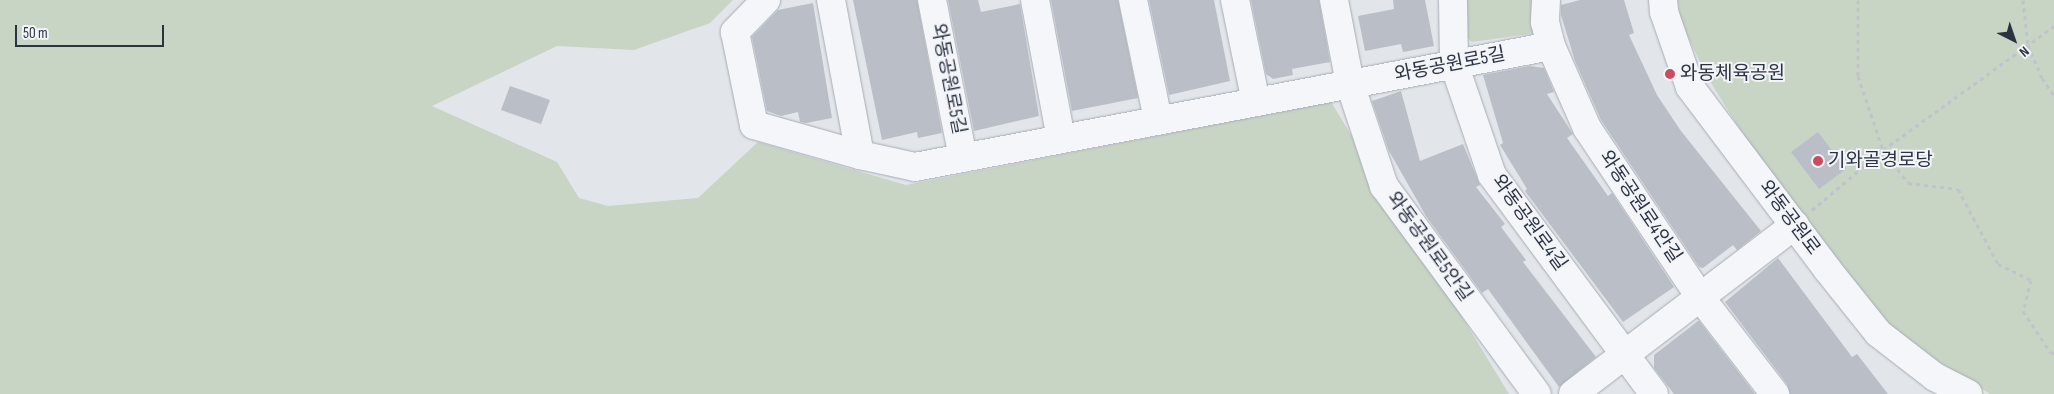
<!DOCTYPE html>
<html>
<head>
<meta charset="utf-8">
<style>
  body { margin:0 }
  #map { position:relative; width:2054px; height:394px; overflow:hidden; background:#e2e5ea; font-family:"Sofia Sans Condensed","Noto Sans KR",sans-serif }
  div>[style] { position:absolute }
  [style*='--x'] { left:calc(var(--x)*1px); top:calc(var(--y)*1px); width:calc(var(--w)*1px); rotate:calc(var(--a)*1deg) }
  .green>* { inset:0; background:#c8d4c4 }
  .building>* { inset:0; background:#babfc7 }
  .path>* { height:3px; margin-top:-1.5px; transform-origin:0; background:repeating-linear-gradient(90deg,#c0c3c9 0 4px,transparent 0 8px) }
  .roads { filter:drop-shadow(0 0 1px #a7acb4) drop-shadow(0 0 1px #a7acb4) }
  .minor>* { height:28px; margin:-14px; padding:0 14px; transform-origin:14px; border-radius:14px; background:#f5f6f9 }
  .dots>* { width:14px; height:14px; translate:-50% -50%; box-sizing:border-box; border:2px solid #f2f4f8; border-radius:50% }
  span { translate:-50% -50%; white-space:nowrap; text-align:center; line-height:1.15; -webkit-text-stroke:4px #f2f4f8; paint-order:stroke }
  .street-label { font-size:19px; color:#2b3342 }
  .poi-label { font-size:19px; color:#2b3342 }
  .left { translate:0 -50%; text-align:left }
  .north { position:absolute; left:1989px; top:15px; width:50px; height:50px; -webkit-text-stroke:4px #f2f4f8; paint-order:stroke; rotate:139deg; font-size:14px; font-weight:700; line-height:20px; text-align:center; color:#2b3342 }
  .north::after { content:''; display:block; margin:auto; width:18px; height:22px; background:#2b3342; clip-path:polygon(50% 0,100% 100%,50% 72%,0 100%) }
  .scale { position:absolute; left:15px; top:25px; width:149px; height:22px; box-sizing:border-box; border:2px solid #2b3342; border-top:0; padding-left:6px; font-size:15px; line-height:18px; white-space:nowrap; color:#2b3342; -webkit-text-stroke:4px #f2f4f8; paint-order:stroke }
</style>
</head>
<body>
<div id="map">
  <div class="green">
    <div style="clip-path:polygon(0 0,733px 0,710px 23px,634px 50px,557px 46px,432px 106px,557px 162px,579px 198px,608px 206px,698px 198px,758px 142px,906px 185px,1331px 102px,1509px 394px,0 394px)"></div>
    <div style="clip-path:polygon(1459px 0,1541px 0,1537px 33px,1472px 42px,1467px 38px)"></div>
    <div style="clip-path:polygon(1678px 0,2054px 0,2054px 394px,1990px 394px,1904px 340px,1853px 288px,1739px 128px,1706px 75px,1681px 21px)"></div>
  </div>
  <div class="building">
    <div style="clip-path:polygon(853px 0,917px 0,942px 133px,918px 138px,917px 132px,882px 140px)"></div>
    <div style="clip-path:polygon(948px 0,978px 0,981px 12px,1020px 4px,1039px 116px,974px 131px)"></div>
    <div style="clip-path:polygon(1051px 0,1118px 0,1138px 98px,1072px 111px)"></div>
    <div style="clip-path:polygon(1149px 0,1214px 0,1230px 81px,1169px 95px)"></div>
    <div style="clip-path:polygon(1251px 0,1319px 0,1330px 62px,1292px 69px,1293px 75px,1273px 79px,1266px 74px)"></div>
    <div style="clip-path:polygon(1393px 0,1425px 0,1434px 46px,1403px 52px,1401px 44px,1365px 51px,1358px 16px,1394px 9px)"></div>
    <div style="clip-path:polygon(1580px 0,1624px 0,1634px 33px,1629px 35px,1657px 95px,1681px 131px,1761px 231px,1737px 250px,1733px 245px,1703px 268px,1699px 267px,1601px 120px,1575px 61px,1561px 15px,1561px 5px)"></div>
    <div style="clip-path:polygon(813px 3px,832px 118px,806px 123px,800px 122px,798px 112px,781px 116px,767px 111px,752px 37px,778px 10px)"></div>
    <div style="clip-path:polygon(1530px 66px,1544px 68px,1554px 92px,1547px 94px,1573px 134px,1567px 138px,1608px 196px,1612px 193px,1674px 287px,1623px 322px,1525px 191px,1527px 189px,1500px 145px,1503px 143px,1483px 75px)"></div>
    <div style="clip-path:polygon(510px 86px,550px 100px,541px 124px,501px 110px)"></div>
    <div style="clip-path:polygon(1401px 91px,1420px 161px,1463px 144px,1480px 185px,1476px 187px,1505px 224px,1501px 227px,1526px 260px,1523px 262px,1596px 357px,1559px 387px,1488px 289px,1482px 293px,1426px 216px,1389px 151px,1372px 101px)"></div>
    <div style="clip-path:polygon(1818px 132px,1846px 169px,1819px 189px,1791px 152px)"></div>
    <div style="clip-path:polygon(1778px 258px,1852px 357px,1857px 354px,1888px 394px,1790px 394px,1787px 384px,1725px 302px)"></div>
    <div style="clip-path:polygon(1698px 321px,1699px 321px,1755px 394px,1674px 394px,1654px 368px,1654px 355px)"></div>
  </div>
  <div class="path">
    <div style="--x:1858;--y:0;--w:76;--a:90"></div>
    <div style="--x:1858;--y:76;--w:78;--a:71.3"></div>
    <div style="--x:1883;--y:150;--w:41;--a:52.9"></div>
    <div style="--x:1908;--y:183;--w:50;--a:6.8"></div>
    <div style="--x:1958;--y:189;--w:85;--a:61.9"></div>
    <div style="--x:1998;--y:264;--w:37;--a:26"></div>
    <div style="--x:2031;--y:280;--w:32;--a:104"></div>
    <div style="--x:2023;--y:311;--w:50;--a:56.3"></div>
    <div style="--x:2051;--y:353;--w:3;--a:0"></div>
    <div style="--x:2023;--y:0;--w:45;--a:83.7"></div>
    <div style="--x:2028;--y:45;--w:36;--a:67"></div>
    <div style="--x:2042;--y:78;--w:22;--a:56"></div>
    <div style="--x:1812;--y:210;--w:93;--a:-40.2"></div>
    <div style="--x:1883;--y:150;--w:211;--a:-35.9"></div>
  </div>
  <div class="roads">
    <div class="minor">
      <div style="--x:766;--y:0;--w:45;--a:134.1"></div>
      <div style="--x:735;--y:32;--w:95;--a:78.5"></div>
      <div style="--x:754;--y:125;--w:110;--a:15.8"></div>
      <div style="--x:831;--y:0;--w:158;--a:79.4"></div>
      <div style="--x:860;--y:155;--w:56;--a:12.3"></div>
      <div style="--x:915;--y:167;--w:647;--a:-10.77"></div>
      <div style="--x:932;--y:0;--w:161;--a:78.9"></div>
      <div style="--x:1035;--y:0;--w:141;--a:79.4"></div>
      <div style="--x:1133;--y:0;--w:123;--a:78.2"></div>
      <div style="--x:1235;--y:0;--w:104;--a:78.4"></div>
      <div style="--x:1334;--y:0;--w:86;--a:79.2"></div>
      <div style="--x:1350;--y:84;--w:108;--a:71.6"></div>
      <div style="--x:1384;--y:186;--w:258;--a:53.7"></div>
      <div style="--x:1453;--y:0;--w:64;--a:89.1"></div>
      <div style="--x:1454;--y:64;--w:117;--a:71.1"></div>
      <div style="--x:1492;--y:175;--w:272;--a:53.5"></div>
      <div style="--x:1546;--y:0;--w:22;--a:93"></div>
      <div style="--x:1545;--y:22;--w:25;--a:76"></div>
      <div style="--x:1551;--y:46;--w:90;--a:66.3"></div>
      <div style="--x:1587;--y:128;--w:203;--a:56.2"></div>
      <div style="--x:1700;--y:297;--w:123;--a:52.3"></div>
      <div style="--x:1663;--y:0;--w:12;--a:85"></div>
      <div style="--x:1664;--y:12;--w:79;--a:70.9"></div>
      <div style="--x:1690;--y:87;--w:228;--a:53"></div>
      <div style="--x:1827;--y:269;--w:82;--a:51.4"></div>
      <div style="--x:1878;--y:333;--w:72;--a:37.7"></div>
      <div style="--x:1935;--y:377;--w:37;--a:27"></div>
      <div style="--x:1573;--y:394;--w:279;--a:-37.3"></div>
    </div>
  </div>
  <div class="dots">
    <div style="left:1670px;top:74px;background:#ca4c60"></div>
    <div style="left:1818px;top:161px;background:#ca4c60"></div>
  </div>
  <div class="street-label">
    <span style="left:1450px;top:65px;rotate:-11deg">와동공원로5길</span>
    <span style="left:948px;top:79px;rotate:79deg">와동공원로5길</span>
    <span style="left:1640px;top:207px;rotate:56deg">와동공원로4안길</span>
    <span style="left:1789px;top:218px;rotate:53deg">와동공원로</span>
    <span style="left:1529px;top:223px;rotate:54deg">와동공원로4길</span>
    <span style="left:1429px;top:247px;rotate:54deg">와동공원로5안길</span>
  </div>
  <div class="poi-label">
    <span class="left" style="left:1680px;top:74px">와동체육공원</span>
    <span class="left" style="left:1828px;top:161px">기와골경로당</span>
  </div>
  <div class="north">N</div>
  <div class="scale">50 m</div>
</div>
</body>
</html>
